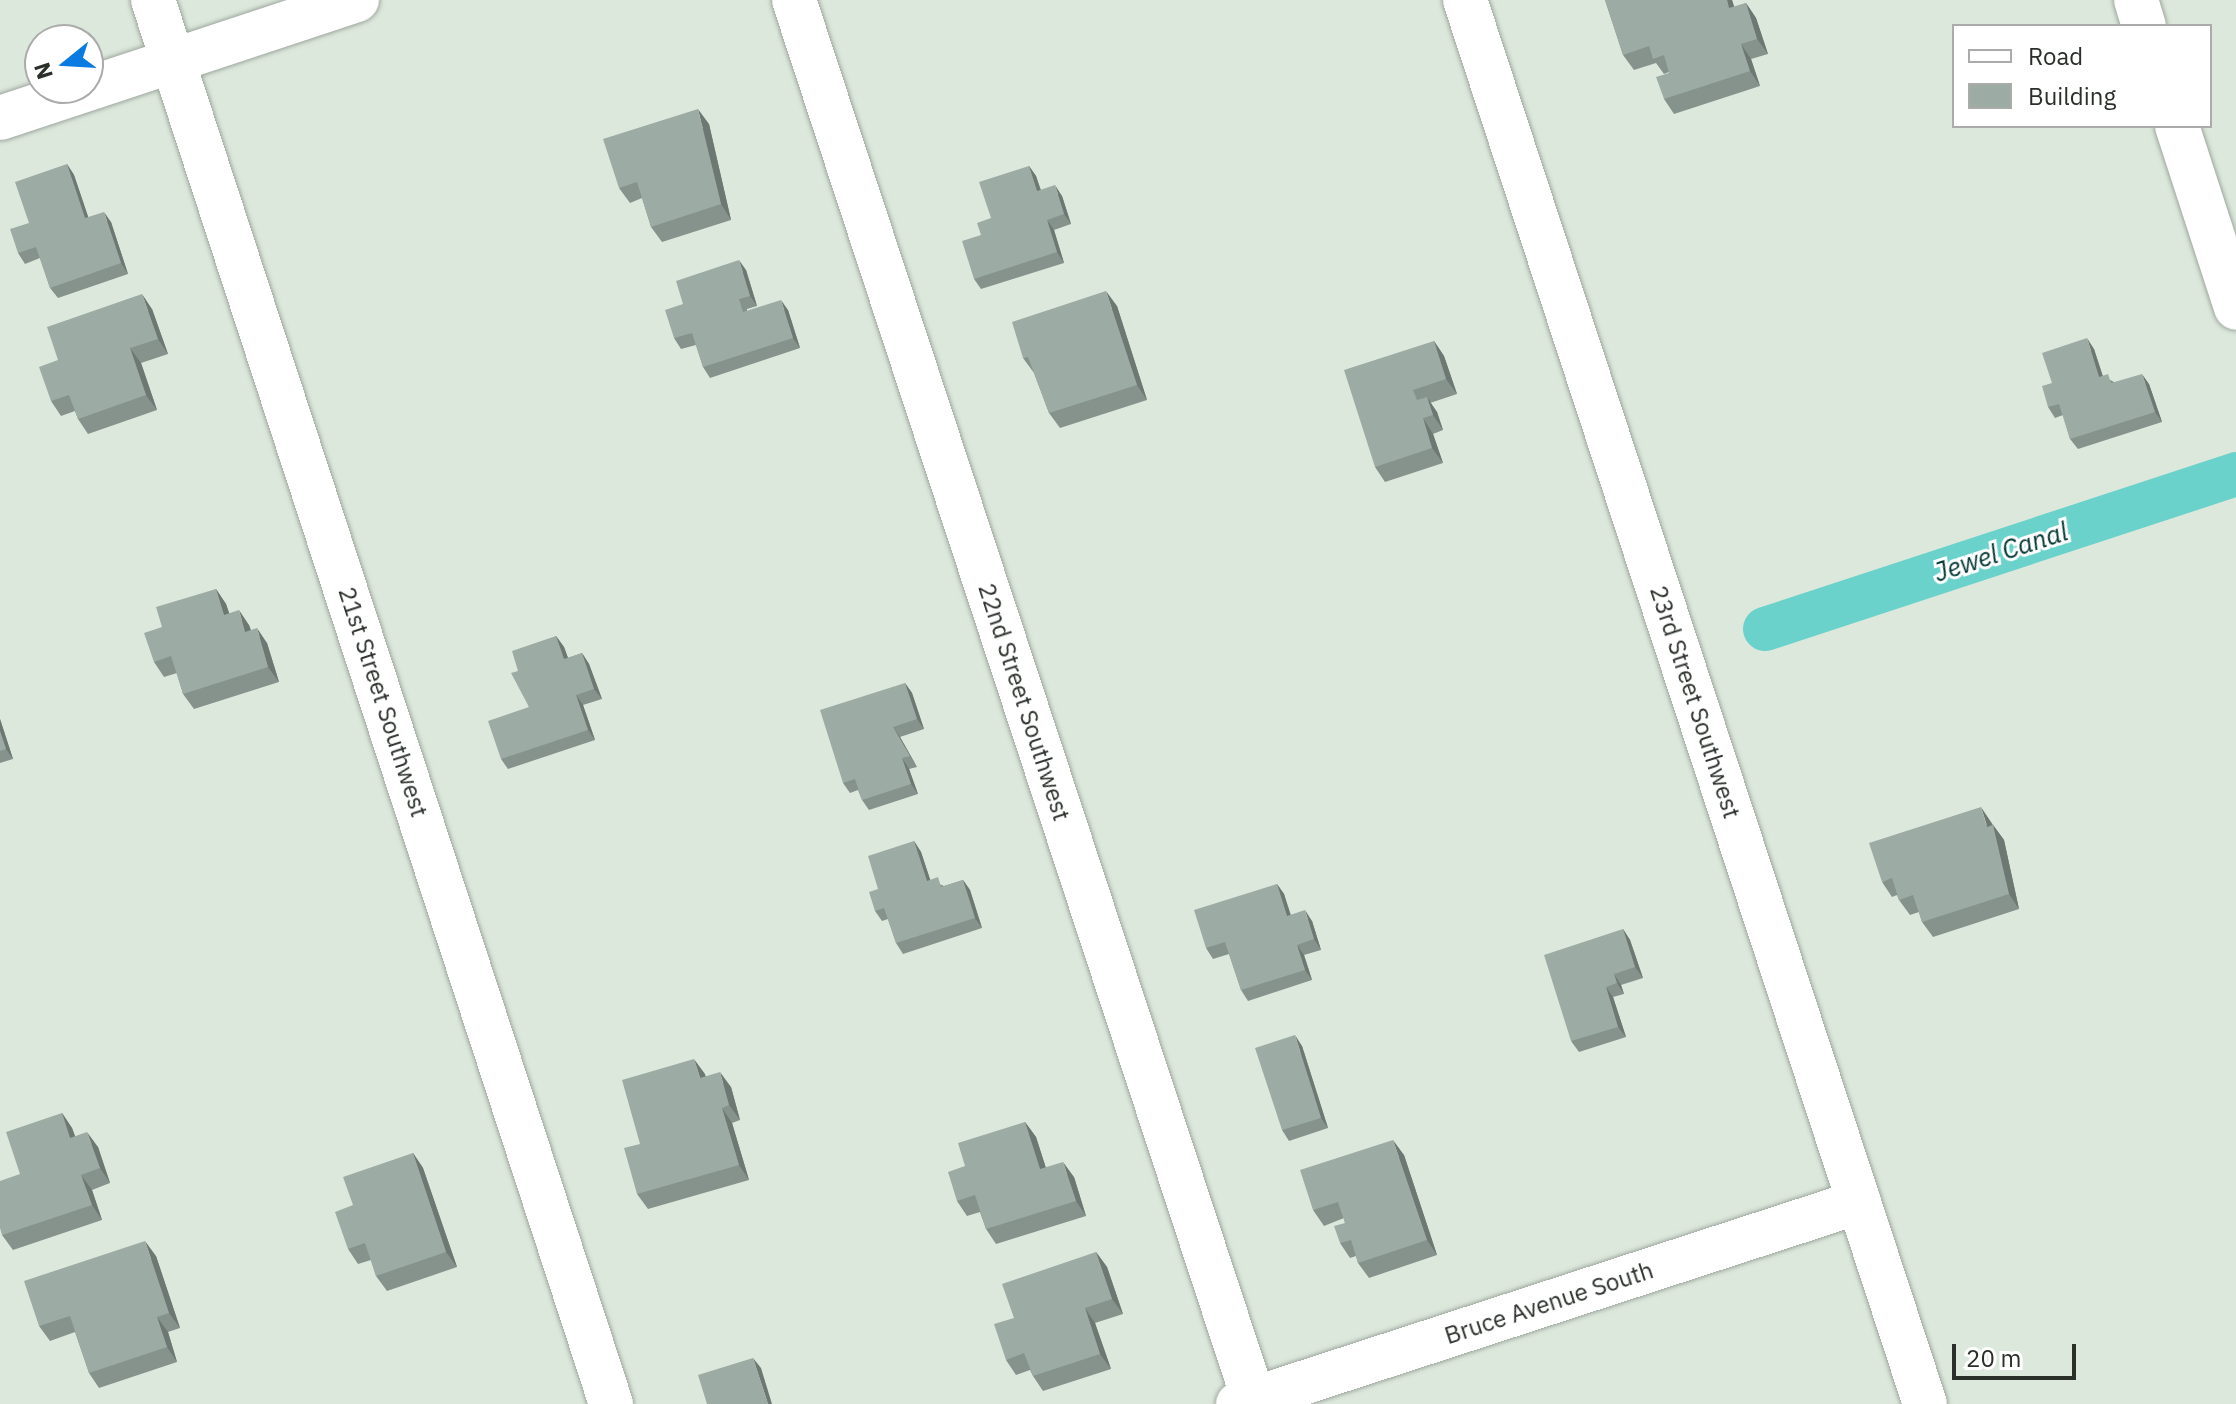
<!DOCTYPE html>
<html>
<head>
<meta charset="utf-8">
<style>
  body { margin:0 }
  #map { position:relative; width:2236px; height:1404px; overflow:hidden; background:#dde8dd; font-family:"IBM Plex Sans",sans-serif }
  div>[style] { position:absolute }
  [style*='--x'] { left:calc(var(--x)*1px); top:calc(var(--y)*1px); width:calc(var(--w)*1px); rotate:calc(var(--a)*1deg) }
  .canal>* { height:44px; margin:-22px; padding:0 22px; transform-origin:22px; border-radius:22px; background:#6ad2ca }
  .roads { filter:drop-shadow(0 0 2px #9da79d) drop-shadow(0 0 2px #9da79d) }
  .minor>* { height:44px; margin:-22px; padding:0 22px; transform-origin:22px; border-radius:22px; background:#fff }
  .tertiary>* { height:44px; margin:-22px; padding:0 22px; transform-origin:22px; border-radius:22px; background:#fff }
  .wall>* { inset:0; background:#86938d }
  .shaded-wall>* { inset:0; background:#6d7873 }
  .building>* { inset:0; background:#9caba4 }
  span { translate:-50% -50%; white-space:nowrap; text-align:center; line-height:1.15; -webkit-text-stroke:6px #fff; paint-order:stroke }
  .street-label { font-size:24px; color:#2a2f2a }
  .water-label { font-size:26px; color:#023633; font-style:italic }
  .legend { position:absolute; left:1952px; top:24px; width:260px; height:104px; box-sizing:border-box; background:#fff; border:2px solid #aaacaa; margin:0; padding:10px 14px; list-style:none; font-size:24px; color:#2a2f2a }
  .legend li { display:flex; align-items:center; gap:16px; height:40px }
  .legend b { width:40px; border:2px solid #aaacaa }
  .north { position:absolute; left:24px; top:24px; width:80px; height:80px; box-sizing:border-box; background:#fff; border:2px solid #aaacaa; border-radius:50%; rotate:252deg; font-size:22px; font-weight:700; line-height:32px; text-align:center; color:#2a2f2a }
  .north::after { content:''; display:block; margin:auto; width:28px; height:36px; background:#097be2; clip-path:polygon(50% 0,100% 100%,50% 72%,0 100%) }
  .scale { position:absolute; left:1952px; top:1344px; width:124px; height:36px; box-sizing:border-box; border:4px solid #2a2f2a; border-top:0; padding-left:10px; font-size:24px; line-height:28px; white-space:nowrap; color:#2a2f2a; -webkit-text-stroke:6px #fff; paint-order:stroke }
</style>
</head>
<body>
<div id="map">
  <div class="canal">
    <div style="--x:1765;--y:629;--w:496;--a:-18.2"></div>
  </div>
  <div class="roads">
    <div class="minor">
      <div style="--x:153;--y:0;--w:1477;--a:71.93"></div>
      <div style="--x:794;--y:0;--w:1478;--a:71.82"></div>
      <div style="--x:2136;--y:0;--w:27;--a:73"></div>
      <div style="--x:0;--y:118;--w:376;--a:-18.3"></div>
      <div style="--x:2177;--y:126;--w:191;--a:72"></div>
      <div style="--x:1238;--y:1404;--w:653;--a:-18.02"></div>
    </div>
    <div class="tertiary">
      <div style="--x:1465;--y:0;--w:1477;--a:71.86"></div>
    </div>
  </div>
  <div class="wall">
    <div style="clip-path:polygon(1605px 0,1732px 0,1734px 7px,1746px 3px,1756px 18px,1768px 54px,1751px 59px,1760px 86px,1674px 114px,1664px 99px,1669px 72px,1664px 74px,1656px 63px,1634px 70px,1623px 55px)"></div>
    <div style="clip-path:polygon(709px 124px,731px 220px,662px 242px,651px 227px,642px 198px,630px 203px,619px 188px)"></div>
    <div style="clip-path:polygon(67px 164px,74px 175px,88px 217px,111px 222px,128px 274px,58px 298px,50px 288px,40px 258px,25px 264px,18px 253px,29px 223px)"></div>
    <div style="clip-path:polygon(1029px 166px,1036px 176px,1041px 190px,1062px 196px,1071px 224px,1054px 230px,1064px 263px,981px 289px,974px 279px,991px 218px)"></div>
    <div style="clip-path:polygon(746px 270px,757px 306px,747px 309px,747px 311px,788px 310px,800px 348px,710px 378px,703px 367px,696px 345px,681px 349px,674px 338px,683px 304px)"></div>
    <div style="clip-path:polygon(1117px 306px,1147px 400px,1060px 428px,1049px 413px,1034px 373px,1023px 358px)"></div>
    <div style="clip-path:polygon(152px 309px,168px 354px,141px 363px,157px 410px,88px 434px,78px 419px,75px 411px,61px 416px,51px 401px,58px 360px)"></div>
    <div style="clip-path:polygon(1434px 341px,1444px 356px,1457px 394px,1430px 403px,1437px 412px,1443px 430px,1433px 434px,1443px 463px,1385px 482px,1375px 467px)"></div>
    <div style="clip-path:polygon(2094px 349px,2103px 376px,2114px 382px,2149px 384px,2162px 422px,2078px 449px,2070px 439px,2063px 415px,2055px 418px,2048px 407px,2052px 383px)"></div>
    <div style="clip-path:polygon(216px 589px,226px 604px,229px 613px,249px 625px,251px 630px,267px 643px,279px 682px,194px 709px,183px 694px,177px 673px,164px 677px,154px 662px,162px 627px)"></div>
    <div style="clip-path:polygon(556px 636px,564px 647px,568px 658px,582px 653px,589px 664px,602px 699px,583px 705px,595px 740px,508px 769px,501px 759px,529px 707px,518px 671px)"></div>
    <div style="clip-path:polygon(905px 683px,912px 693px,924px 729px,900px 737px,917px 767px,909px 769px,918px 794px,869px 810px,862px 800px,858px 790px,850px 793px,843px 783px)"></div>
    <div style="clip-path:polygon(0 719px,13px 759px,0 763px)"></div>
    <div style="clip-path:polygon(1991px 822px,2004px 840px,2019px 909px,1933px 937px,1922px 922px,1919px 912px,1910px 915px,1899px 900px,1897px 895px,1892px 897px,1882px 882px)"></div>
    <div style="clip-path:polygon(914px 841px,921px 852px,930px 880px,944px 886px,963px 880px,970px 890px,982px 928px,903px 954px,896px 943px,888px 919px,882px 921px,875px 911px,878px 889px)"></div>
    <div style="clip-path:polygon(1277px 884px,1284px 894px,1291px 915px,1312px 921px,1321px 950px,1304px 955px,1312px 980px,1248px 1001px,1241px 990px,1229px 954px,1213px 959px,1206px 948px)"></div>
    <div style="clip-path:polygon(1623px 929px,1630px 940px,1643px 978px,1621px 985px,1624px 994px,1613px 997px,1626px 1037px,1579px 1052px,1571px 1041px)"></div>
    <div style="clip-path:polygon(1302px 1046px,1328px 1128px,1289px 1141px,1282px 1130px)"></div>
    <div style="clip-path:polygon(705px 1074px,705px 1076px,731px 1087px,740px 1120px,732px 1123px,749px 1180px,648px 1209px,637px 1194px,640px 1144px)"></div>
    <div style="clip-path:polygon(62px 1113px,72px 1128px,75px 1136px,98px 1147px,110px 1183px,92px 1190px,102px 1220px,13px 1250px,2px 1235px,20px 1174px)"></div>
    <div style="clip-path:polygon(1025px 1122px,1036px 1137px,1046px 1168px,1074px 1177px,1086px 1216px,996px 1244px,986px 1229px,980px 1212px,967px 1216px,957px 1201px,965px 1166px)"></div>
    <div style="clip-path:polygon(413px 1153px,423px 1168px,457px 1267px,387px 1291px,376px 1276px,371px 1260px,358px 1264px,348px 1249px,353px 1205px)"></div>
    <div style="clip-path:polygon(1404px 1155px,1437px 1255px,1369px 1278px,1358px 1263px,1356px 1256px,1350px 1258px,1340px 1243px,1345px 1223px,1344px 1218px,1324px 1226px,1313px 1210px)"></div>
    <div style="clip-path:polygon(1096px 1252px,1107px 1267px,1123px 1314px,1095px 1323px,1111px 1369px,1043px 1391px,1033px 1376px,1030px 1370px,1016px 1375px,1006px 1360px)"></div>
    <div style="clip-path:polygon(156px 1256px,180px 1328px,168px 1332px,177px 1362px,99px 1388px,89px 1373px,75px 1332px,50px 1341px,39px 1326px)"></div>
  </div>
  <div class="shaded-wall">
    <div style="clip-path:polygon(1727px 0,1732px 0,1740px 24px,1729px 8px)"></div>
    <div style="clip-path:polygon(1746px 3px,1756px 18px,1768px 54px,1757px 39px)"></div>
    <div style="clip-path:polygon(1741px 44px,1751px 59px,1760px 86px,1750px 71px)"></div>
    <div style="clip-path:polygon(698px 109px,709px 124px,731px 220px,721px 204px)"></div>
    <div style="clip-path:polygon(67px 164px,74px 175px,92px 228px,85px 218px)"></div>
    <div style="clip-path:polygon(1029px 166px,1036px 176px,1044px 201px,1037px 191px)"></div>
    <div style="clip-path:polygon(1055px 185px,1062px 196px,1071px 224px,1064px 214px)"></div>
    <div style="clip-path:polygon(104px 212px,111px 222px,128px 274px,121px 263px)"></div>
    <div style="clip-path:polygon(1047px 220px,1054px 230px,1064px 263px,1057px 252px)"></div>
    <div style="clip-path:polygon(739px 260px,746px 270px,757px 306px,750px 296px)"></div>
    <div style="clip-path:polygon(1106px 291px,1117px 306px,1147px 400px,1137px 385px)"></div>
    <div style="clip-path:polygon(142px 294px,152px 309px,168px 354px,158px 339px)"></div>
    <div style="clip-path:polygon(781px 300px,788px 310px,800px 348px,793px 338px)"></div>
    <div style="clip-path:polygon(2087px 338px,2094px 349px,2106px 387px,2099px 377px)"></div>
    <div style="clip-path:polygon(1434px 341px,1444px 356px,1457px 394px,1446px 379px)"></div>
    <div style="clip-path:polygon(130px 348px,141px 363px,157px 410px,146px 395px)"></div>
    <div style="clip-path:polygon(2142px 374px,2149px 384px,2162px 422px,2155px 412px)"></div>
    <div style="clip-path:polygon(1427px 397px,1437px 412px,1443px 430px,1433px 415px)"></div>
    <div style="clip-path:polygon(1423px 418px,1433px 434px,1443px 463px,1432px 448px)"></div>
    <div style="clip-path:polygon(216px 589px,226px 604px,235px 630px,224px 615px)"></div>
    <div style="clip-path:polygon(239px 610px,249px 625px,256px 647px,245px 632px)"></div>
    <div style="clip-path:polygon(257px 628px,267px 643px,279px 682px,268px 667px)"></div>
    <div style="clip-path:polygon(556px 636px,564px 647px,572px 669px,564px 659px)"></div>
    <div style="clip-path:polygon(582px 653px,589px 664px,602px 699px,594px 689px)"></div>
    <div style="clip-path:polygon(905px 683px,912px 693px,924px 729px,917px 719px)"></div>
    <div style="clip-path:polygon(576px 695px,583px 705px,595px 740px,588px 730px)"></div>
    <div style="clip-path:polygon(0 719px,13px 759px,6px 749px,0 731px)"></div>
    <div style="clip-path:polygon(893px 727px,900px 737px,917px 767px,910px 756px)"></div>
    <div style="clip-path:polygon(902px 758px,909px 769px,918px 794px,911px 784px)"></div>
    <div style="clip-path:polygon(1981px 807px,1991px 822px,1995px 834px,1993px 825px,2004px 840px,2019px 909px,2009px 894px)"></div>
    <div style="clip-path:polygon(914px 841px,921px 852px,934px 891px,927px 881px)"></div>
    <div style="clip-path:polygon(963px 880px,970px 890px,982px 928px,975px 918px)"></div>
    <div style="clip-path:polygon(1277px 884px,1284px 894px,1294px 927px,1287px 916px)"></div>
    <div style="clip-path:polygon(1305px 910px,1312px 921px,1321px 950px,1314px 939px)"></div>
    <div style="clip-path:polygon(1623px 929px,1630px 940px,1643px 978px,1635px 967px)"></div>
    <div style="clip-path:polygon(1297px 945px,1304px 955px,1312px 980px,1305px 970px)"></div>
    <div style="clip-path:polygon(1614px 974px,1621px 985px,1624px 994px,1617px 983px)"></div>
    <div style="clip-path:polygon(1606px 987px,1613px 997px,1626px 1037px,1618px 1027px)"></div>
    <div style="clip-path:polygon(1295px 1035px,1302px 1046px,1328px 1128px,1321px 1118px)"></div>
    <div style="clip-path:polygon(694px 1059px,705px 1074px,710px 1093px,700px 1078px)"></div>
    <div style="clip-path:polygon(720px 1072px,731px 1087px,740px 1120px,729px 1105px)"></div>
    <div style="clip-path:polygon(722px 1108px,732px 1123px,749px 1180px,739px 1165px)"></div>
    <div style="clip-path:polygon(62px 1113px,72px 1128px,81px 1153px,70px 1138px)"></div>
    <div style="clip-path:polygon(1025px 1122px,1036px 1137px,1051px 1184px,1040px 1169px)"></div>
    <div style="clip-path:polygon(87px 1132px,98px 1147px,110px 1183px,100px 1168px)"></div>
    <div style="clip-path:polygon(1393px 1140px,1404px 1155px,1437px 1255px,1427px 1240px)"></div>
    <div style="clip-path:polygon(413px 1153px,423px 1168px,457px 1267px,446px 1252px)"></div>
    <div style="clip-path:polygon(1063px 1162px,1074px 1177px,1086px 1216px,1076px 1201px)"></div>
    <div style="clip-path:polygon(81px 1175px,92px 1190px,102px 1220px,92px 1205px)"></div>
    <div style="clip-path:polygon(145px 1241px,156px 1256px,180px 1328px,169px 1313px)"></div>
    <div style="clip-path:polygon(1096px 1252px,1107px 1267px,1123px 1314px,1112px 1299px)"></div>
    <div style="clip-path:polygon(1085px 1308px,1095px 1323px,1111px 1369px,1100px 1354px)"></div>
    <div style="clip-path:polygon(157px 1317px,168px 1332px,177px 1362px,167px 1347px)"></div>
    <div style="clip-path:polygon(753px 1358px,761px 1368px,772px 1404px,768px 1404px)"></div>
  </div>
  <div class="building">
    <div style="clip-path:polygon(1605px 0,1727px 0,1729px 8px,1746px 3px,1757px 39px,1741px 44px,1750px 71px,1664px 99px,1656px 77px,1669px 73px,1664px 55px,1653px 59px,1649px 46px,1623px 55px)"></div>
    <div style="clip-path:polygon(698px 109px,721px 204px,651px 227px,637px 182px,619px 188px,603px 139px)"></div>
    <div style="clip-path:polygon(67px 164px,85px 218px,104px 212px,121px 263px,50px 288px,36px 247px,18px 253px,10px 229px,29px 223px,15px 182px)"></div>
    <div style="clip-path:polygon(1029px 166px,1037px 191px,1055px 185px,1064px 214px,1047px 220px,1057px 252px,974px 279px,962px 241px,981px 235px,977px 223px,991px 218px,979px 182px)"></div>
    <div style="clip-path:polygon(739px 260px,750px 296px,739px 299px,743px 312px,781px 300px,793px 338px,703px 367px,692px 333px,674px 338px,665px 310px,683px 304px,676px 281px)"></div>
    <div style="clip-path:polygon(1106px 291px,1137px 385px,1049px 413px,1028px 357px,1023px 358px,1012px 322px)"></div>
    <div style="clip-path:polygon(142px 294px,158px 339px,130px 348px,146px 395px,78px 419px,69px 395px,51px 401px,39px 367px,58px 360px,47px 327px)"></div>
    <div style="clip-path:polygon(2087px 338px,2099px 377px,2108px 374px,2111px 383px,2142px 374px,2155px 412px,2070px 439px,2059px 404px,2048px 407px,2042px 386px,2052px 383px,2042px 353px)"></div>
    <div style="clip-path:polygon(1434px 341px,1446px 379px,1413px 390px,1417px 400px,1427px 397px,1433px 415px,1423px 418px,1432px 448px,1375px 467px,1344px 370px)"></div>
    <div style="clip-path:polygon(216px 589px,224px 615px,239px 610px,245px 632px,257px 628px,268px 667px,183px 694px,171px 656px,154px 662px,144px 633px,162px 627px,156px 607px)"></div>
    <div style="clip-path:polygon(556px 636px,564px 659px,582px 653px,594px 689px,576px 695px,588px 730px,501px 759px,488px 721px,529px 707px,511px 673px,518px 671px,512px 651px)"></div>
    <div style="clip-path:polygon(905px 683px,917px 719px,893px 727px,910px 756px,902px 758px,911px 784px,862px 800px,855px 779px,843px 783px,820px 710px)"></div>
    <div style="clip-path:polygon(0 731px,6px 749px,0 751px)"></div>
    <div style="clip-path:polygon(1981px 807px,1987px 827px,1993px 825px,2009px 894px,1922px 922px,1913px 895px,1899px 900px,1892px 878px,1882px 882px,1869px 843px)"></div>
    <div style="clip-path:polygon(914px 841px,927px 881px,938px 877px,941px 887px,963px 880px,975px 918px,896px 943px,884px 908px,875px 911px,869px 892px,878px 889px,868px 856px)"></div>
    <div style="clip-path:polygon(1277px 884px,1287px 916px,1305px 910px,1314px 939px,1297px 945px,1305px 970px,1241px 990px,1225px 942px,1206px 948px,1194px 910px)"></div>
    <div style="clip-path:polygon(1623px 929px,1635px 967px,1614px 974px,1617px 983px,1606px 987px,1618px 1027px,1571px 1041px,1544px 955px)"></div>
    <div style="clip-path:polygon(1295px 1035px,1321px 1118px,1282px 1130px,1255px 1048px)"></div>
    <div style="clip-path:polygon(694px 1059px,700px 1078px,720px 1072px,729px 1105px,722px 1108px,739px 1165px,637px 1194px,624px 1148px,640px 1144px,622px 1080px)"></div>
    <div style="clip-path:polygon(62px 1113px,70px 1138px,87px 1132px,100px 1168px,81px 1175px,92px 1205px,2px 1235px,0 1228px,0 1181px,20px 1174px,6px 1132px)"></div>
    <div style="clip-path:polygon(1025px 1122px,1040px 1169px,1063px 1162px,1076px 1201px,986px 1229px,975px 1195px,957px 1201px,948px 1172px,965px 1166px,958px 1143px)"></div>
    <div style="clip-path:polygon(1393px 1140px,1427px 1240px,1358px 1263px,1351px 1240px,1340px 1243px,1334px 1226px,1345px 1223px,1338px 1202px,1313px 1210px,1300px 1170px)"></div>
    <div style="clip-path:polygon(413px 1153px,446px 1252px,376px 1276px,365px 1243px,348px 1249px,335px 1212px,353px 1205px,343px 1177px)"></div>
    <div style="clip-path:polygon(145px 1241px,169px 1313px,157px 1317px,167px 1347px,89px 1373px,70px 1316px,39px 1326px,24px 1281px)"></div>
    <div style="clip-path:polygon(1096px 1252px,1112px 1299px,1085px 1308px,1100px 1354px,1033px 1376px,1024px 1353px,1006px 1360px,994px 1324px,1014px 1318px,1002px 1284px)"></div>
    <div style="clip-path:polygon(753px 1358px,768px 1404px,707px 1404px,698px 1375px)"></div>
  </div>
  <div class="street-label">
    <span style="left:383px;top:702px;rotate:72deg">21st Street Southwest</span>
    <span style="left:1024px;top:702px;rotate:72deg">22nd Street Southwest</span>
    <span style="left:1695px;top:702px;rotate:72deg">23rd Street Southwest</span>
    <span style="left:1549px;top:1303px;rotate:-18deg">Bruce Avenue South</span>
  </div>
  <div class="water-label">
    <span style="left:2001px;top:552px;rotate:-18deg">Jewel Canal</span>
  </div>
  <ul class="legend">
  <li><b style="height:10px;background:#fff"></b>Road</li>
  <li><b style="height:22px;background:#9caba4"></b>Building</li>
  </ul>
  <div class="north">N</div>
  <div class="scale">20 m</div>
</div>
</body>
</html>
